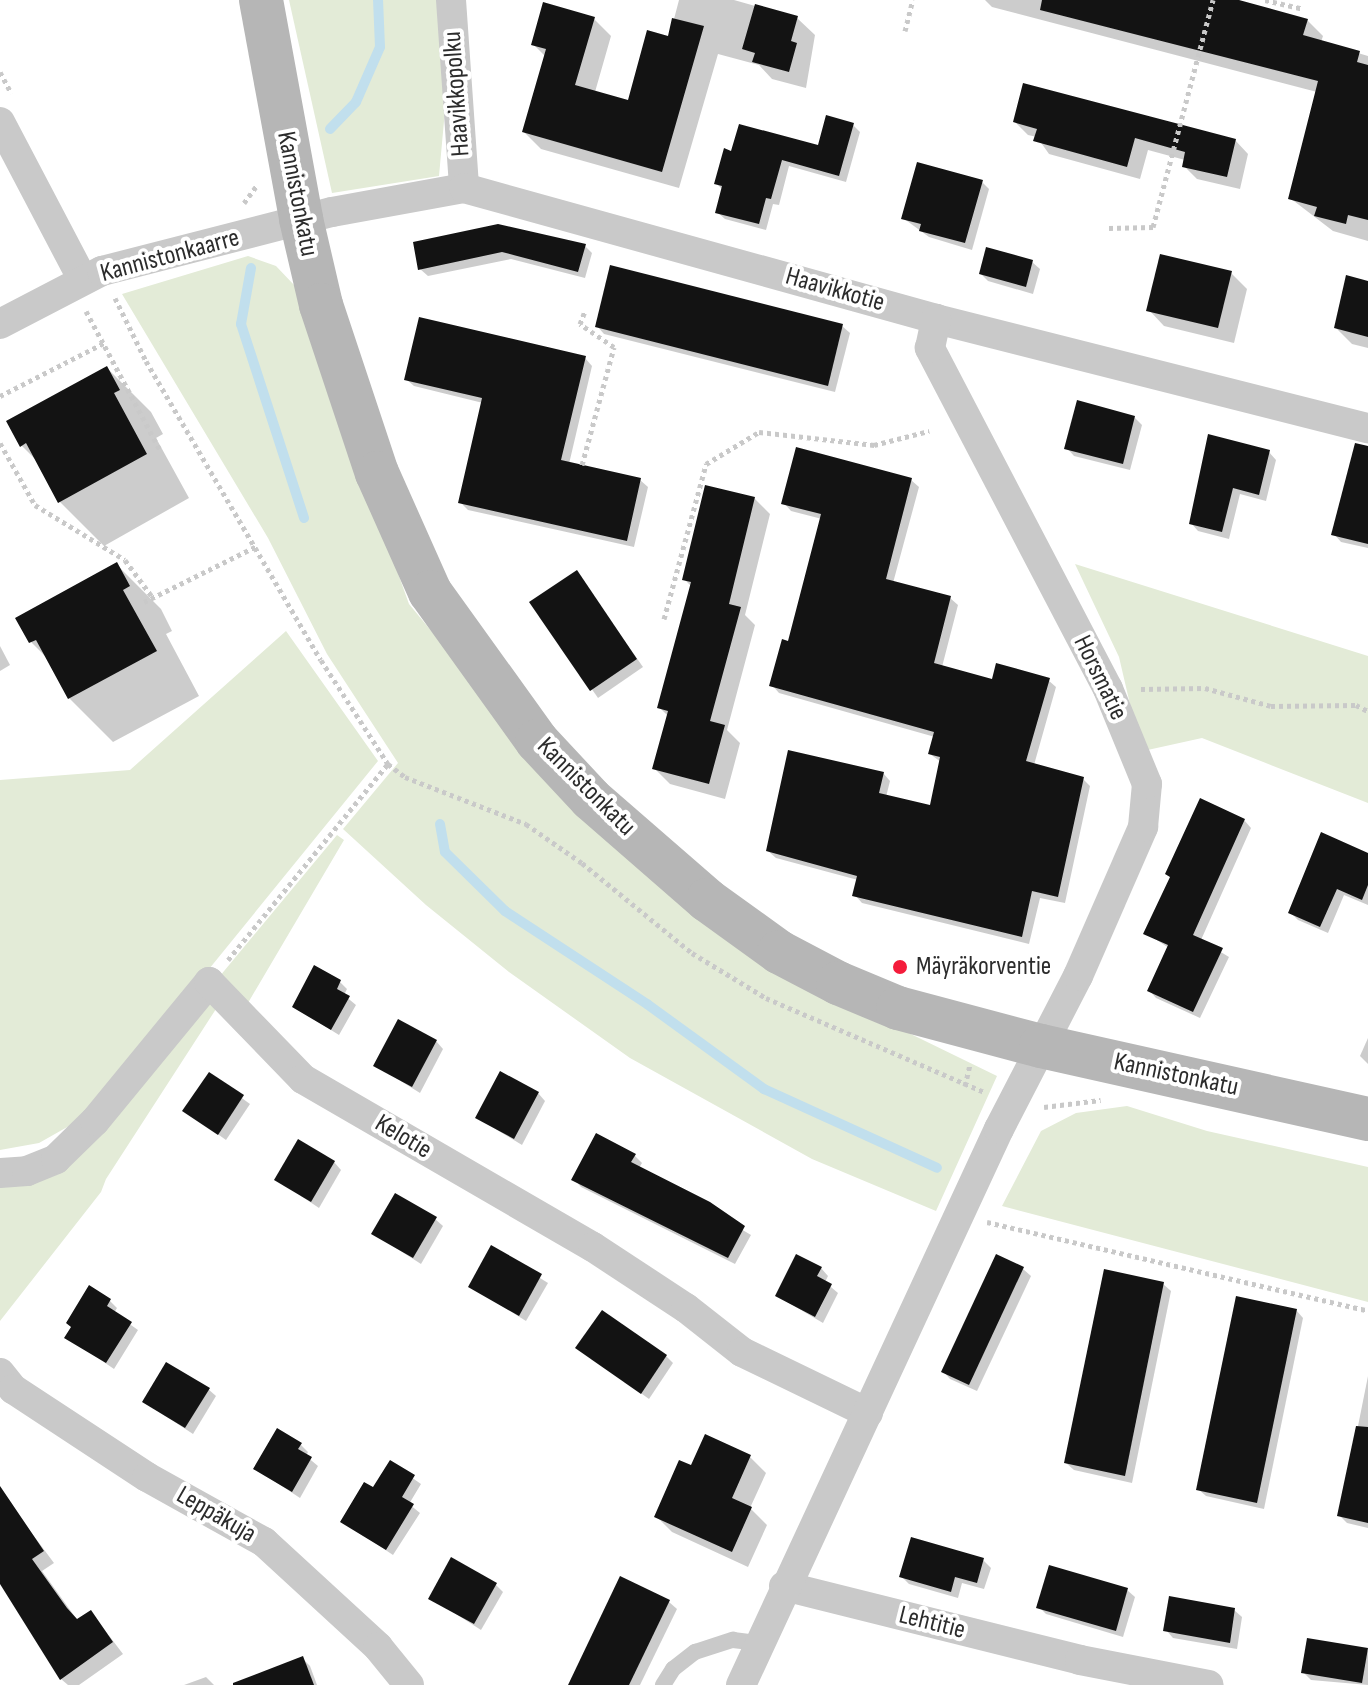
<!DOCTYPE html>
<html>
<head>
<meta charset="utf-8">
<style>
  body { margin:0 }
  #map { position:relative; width:1368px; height:1685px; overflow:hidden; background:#fff; font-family:"Sofia Sans Condensed",sans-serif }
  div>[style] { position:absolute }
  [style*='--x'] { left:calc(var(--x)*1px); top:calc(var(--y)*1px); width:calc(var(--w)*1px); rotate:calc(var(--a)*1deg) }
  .green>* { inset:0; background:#e3ebd7 }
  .shadow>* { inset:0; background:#0003 }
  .stream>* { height:10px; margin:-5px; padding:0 5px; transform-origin:5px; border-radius:5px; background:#c1dfed }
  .building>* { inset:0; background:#131313 }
  .path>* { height:5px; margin-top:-2.5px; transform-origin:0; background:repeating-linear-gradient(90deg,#c9c9c9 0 4px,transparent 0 8px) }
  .lane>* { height:16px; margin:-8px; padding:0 8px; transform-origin:8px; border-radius:8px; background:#c9c9c9 }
  .street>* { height:30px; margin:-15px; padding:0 15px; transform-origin:15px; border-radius:15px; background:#c9c9c9 }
  .secondary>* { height:44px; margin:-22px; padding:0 22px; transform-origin:22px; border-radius:22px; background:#b6b6b6 }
  .dots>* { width:22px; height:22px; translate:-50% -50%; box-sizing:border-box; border:4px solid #fff; border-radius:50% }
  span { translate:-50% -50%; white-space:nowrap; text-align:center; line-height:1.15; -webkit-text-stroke:8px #fff; paint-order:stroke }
  .street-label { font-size:26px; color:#2c2c2c }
  .poi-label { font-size:26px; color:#2c2c2c }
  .left { translate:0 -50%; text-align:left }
</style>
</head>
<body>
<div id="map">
  <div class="green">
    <div style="clip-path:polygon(289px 0,442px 0,446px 99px,439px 176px,332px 193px)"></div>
    <div style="clip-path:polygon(248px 256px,276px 266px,295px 286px,409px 604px,579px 810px,763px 962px,997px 1076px,936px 1211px,812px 1159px,630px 1058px,509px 972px,426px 905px,343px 829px,398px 763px,327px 654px,268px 538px,122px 294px)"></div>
    <div style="clip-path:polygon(1075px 564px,1368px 656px,1368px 803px,1202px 738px,1134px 753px,1133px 717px,1119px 657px)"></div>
    <div style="clip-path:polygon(286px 631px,378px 761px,92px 1113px,39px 1143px,0 1150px,0 780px,130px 770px)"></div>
    <div style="clip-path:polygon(337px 835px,344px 840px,245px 1008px,227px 992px,106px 1179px,101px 1192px,0 1321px,0 1159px,43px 1157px,93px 1129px)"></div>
    <div style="clip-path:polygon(1127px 1106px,1207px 1131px,1368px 1167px,1368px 1302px,1002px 1206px,1041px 1131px,1076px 1113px)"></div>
  </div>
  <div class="shadow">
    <div style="clip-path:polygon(679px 0,734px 0,797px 18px,815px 35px,806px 88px,772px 79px,759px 65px,718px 54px,679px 188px,541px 149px,524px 132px,546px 57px,533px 44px,594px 19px,611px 36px,595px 92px,630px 102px,669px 38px)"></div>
    <div style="clip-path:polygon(985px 0,1229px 0,1307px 20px,1323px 36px,1321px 42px,1368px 56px,1368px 241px,1333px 231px,1290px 198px,1317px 92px,992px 7px)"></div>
    <div style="clip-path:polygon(1015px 122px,1235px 140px,1248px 154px,1240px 189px,1197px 179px,1184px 166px,1185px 160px,1148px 150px,1140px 179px,1049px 154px,1037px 137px,1028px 135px)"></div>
    <div style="clip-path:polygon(853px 125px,860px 132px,846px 182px,789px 166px,779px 205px,773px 204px,766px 230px,725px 219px,717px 212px,723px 190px,716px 183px,733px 153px,819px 147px)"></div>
    <div style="clip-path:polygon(982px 182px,989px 189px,972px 250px,929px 237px,903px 218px)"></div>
    <div style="clip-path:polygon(415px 243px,585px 246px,592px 253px,585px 278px,511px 259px,428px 276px,420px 269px)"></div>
    <div style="clip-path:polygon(1032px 262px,1040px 269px,1033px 294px,988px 281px,981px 274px)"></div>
    <div style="clip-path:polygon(1231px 273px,1247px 289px,1234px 343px,1164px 326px,1149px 310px)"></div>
    <div style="clip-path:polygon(1368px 283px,1368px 348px,1352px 344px,1336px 328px)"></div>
    <div style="clip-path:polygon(597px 326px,842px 326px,850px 333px,835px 392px,604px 334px)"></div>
    <div style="clip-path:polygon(585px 358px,592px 366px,569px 464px,640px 480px,648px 487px,634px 547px,468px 510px,460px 502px,483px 403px,414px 386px,406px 379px)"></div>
    <div style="clip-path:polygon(107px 368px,151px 412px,163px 434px,156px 438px,189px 498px,104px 546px,60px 502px,39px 463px,21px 445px)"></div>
    <div style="clip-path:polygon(1134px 417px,1142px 425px,1130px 470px,1074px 456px,1067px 448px)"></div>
    <div style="clip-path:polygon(1269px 452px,1276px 460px,1266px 501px,1240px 494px,1229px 539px,1198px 531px,1191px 523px)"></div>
    <div style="clip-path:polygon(1368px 479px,1368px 548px,1341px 542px,1334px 534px)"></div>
    <div style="clip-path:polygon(911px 480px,919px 487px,893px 583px,950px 598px,958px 605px,942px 667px,993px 681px,1048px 680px,1056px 687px,1034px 765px,1083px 779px,1090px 786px,1065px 903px,1040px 898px,1029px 944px,862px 903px,855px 895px,858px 880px,776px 858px,768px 851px,883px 773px,890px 781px,886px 797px,931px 807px,941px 762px,930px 754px,935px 737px,779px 693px,772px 685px,789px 643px,822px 519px,791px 511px,784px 503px)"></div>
    <div style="clip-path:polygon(754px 498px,770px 514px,745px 615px,755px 625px,727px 730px,740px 743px,725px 799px,670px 784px,654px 768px,668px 716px,660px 708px,692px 587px,685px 580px)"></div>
    <div style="clip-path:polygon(117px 565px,161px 609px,172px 631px,166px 634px,199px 696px,113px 742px,69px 698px,49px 660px,31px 642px)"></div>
    <div style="clip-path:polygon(576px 572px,643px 667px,598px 698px,532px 603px)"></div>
    <div style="clip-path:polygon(0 646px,10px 665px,0 671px)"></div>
    <div style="clip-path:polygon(1244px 820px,1251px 828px,1201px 940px,1229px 957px,1200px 1018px,1156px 998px,1149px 990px,1169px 948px,1146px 933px)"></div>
    <div style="clip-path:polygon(1368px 855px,1368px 905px,1344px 895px,1328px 933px,1298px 920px,1291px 913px)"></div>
    <div style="clip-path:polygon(340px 982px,347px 989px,344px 995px,356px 1005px,339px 1035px,294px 1007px)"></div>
    <div style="clip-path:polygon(1368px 1038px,1368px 1064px,1360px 1056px)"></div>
    <div style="clip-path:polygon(436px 1041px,443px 1049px,420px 1093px,375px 1065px)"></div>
    <div style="clip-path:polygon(209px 1074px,250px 1104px,226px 1140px,185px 1111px)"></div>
    <div style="clip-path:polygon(538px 1093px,545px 1101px,522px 1145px,477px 1118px)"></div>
    <div style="clip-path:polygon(634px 1155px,642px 1163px,639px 1168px,751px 1235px,735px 1264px,581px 1187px,574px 1179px)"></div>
    <div style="clip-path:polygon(334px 1162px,341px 1170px,319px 1208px,277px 1180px)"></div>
    <div style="clip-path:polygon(435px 1219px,443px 1226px,421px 1264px,374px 1234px)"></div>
    <div style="clip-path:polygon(492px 1248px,548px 1283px,526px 1321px,470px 1286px)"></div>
    <div style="clip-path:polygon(821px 1268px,828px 1276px,825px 1282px,838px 1293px,823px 1323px,777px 1296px)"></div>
    <div style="clip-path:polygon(1023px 1269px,1031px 1276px,977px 1391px,950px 1379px,943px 1371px)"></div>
    <div style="clip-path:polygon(1163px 1284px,1171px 1291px,1132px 1483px,1074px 1470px,1066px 1463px)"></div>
    <div style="clip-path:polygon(90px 1288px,110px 1301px,117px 1308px,114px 1313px,138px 1330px,114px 1369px,67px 1337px)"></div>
    <div style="clip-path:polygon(1296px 1310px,1303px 1318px,1264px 1509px,1206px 1496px,1198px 1489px)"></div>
    <div style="clip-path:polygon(578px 1348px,666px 1356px,673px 1363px,649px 1399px)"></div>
    <div style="clip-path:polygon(1368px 1376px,1368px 1528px,1347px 1523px,1340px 1516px)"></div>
    <div style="clip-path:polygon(208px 1389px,216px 1396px,193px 1434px,144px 1402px)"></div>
    <div style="clip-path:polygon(301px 1445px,308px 1452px,306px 1456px,318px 1466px,300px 1498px,256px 1469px)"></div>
    <div style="clip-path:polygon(750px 1457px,766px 1473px,750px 1508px,767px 1525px,748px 1567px,672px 1532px,656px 1516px,692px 1467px)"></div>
    <div style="clip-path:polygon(391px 1463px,421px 1484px,409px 1504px,420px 1513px,393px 1555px,342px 1521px,374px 1490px)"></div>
    <div style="clip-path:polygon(10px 1504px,54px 1563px,42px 1571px,78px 1621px,91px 1612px,123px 1654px,79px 1685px,68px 1685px,61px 1679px,0 1580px,0 1510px)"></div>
    <div style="clip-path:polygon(912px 1539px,983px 1560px,991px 1568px,984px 1589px,962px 1583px,958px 1598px,909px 1584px,902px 1577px)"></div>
    <div style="clip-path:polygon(621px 1579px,669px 1602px,677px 1609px,640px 1685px,570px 1685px)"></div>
    <div style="clip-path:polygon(496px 1585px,503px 1592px,481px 1630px,431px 1598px)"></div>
    <div style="clip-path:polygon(1127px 1590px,1135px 1597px,1123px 1637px,1046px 1614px,1039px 1607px)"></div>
    <div style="clip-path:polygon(1234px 1610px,1242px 1617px,1237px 1649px,1173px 1638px,1166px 1630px)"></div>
    <div style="clip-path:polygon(1368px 1651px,1368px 1685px,1311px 1680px,1303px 1672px)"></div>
    <div style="clip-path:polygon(302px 1658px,310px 1666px,317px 1685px,264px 1685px)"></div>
    <div style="clip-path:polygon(206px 1677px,214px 1685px,184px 1685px)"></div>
  </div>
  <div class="stream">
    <div style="--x:330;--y:129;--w:37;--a:-46"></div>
    <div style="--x:356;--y:102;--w:60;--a:-66.4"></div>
    <div style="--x:380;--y:47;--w:47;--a:-92.4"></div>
    <div style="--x:251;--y:268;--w:57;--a:100.1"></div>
    <div style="--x:241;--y:324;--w:204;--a:72"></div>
    <div style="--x:440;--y:824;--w:28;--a:80"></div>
    <div style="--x:445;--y:852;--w:84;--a:44.5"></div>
    <div style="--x:505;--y:911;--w:170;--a:33.2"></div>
    <div style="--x:647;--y:1004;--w:145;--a:36"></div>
    <div style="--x:764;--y:1089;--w:190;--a:24.5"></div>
  </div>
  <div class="building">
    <div style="clip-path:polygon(1042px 0,1239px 0,1308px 19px,1303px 35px,1360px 51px,1357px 62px,1368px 65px,1368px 220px,1348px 215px,1346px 224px,1314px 216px,1317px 207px,1288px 199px,1318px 81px,1040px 10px)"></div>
    <div style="clip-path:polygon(543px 2px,595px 17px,575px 85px,628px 100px,647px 30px,668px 36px,672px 18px,704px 26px,662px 172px,522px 132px,546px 49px,531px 45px)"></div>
    <div style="clip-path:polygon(755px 4px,798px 16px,791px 41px,797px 43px,789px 72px,752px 62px,755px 53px,742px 49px)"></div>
    <div style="clip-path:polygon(1023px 83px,1236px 139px,1227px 177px,1182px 167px,1185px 152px,1135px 138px,1127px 167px,1033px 141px,1037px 129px,1013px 122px)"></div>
    <div style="clip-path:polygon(826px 115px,854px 123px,839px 176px,782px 160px,771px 199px,766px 198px,759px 224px,715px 213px,722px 186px,714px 184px,724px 148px,731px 151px,739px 124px,818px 145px)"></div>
    <div style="clip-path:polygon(917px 162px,983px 180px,965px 243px,919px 231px,921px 224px,901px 219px)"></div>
    <div style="clip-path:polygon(498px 224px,586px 244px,578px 272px,502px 252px,418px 270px,413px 242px)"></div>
    <div style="clip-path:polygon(986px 247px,1033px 260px,1026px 287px,979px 274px)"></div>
    <div style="clip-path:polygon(1160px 254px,1232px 271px,1218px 328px,1146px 311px)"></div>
    <div style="clip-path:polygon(610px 265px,843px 324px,828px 386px,595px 327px)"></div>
    <div style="clip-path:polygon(1346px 275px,1368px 281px,1368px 337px,1334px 328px)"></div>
    <div style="clip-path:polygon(419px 317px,586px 356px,561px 460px,641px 478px,627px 541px,458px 503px,482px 398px,404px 380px)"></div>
    <div style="clip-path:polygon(107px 366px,120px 390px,114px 393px,147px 454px,58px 503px,26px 443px,20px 447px,6px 421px)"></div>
    <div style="clip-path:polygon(1077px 400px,1135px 416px,1123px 464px,1064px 449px)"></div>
    <div style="clip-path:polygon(1208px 434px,1270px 450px,1259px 495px,1233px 488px,1222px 532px,1189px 524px)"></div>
    <div style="clip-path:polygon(1355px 443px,1368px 446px,1368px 544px,1331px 535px)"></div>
    <div style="clip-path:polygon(796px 447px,912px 478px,886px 579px,951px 596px,934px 663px,992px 679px,996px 663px,1050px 678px,1026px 761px,1084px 777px,1058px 897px,1032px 891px,1022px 937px,852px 896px,857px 876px,766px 851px,788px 750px,884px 772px,879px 793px,930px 805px,940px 757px,928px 754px,934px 732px,769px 686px,782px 639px,788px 641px,821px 514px,781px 504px)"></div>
    <div style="clip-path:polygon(705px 485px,755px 497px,729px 604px,741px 607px,710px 721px,725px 725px,709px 784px,652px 769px,668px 711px,657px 708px,691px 582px,682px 580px)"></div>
    <div style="clip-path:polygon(117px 562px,130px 586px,123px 590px,157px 651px,68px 699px,36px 640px,29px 643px,15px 618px)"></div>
    <div style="clip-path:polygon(577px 570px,637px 659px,590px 691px,529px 602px)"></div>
    <div style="clip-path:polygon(1200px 798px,1245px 819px,1193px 935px,1223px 948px,1193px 1012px,1147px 991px,1168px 945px,1143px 934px,1170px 877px,1165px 874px)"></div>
    <div style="clip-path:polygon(1321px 832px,1368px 853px,1368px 885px,1362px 900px,1337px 889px,1320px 927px,1288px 913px)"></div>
    <div style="clip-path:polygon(314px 965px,341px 980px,337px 989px,350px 996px,331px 1030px,292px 1007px)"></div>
    <div style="clip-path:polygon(398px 1019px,437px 1040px,412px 1087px,373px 1066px)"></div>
    <div style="clip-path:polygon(500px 1071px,539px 1092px,514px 1139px,475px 1118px)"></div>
    <div style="clip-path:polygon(209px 1072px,244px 1095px,218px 1135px,182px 1111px)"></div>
    <div style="clip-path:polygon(596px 1133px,636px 1154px,631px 1162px,710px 1202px,745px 1226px,728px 1258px,571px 1180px)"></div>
    <div style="clip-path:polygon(298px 1139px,335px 1161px,311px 1202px,274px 1180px)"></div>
    <div style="clip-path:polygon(395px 1193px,437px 1217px,413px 1258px,371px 1234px)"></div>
    <div style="clip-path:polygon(491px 1245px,542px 1274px,519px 1316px,468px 1287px)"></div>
    <div style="clip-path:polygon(796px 1254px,822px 1267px,817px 1276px,832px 1284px,815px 1317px,775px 1296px)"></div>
    <div style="clip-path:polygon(996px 1254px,1024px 1267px,969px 1385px,941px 1372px)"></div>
    <div style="clip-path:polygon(1104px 1269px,1164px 1282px,1125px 1476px,1064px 1463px)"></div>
    <div style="clip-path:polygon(89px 1285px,111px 1299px,107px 1306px,132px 1322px,106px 1363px,64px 1338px,71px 1327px,66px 1323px)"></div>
    <div style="clip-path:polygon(1236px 1296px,1297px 1309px,1257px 1503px,1196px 1490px)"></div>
    <div style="clip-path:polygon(602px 1310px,667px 1355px,641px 1394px,575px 1348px)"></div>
    <div style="clip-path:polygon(166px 1362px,210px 1388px,185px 1428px,142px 1402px)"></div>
    <div style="clip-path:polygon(1356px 1426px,1368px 1427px,1368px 1523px,1337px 1516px)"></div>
    <div style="clip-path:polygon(277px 1428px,302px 1443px,298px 1449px,312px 1457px,292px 1492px,253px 1469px)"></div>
    <div style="clip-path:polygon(705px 1434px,751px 1455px,732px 1498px,752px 1507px,732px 1552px,654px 1517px,679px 1460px,691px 1465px)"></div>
    <div style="clip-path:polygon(390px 1460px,415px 1475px,402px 1497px,414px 1504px,386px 1550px,340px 1522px,364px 1482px,373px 1487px)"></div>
    <div style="clip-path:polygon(0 1486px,44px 1551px,32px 1559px,67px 1608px,77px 1619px,91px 1610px,113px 1642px,60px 1680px,0 1584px)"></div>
    <div style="clip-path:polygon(911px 1537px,984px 1558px,977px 1583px,955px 1577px,951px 1592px,899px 1577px)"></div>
    <div style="clip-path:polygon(451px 1557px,497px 1583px,474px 1624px,428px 1599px)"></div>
    <div style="clip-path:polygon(1049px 1565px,1128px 1588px,1116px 1631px,1036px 1608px)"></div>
    <div style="clip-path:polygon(620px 1576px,670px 1600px,629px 1685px,568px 1685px)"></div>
    <div style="clip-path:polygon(1169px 1596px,1235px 1608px,1230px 1643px,1163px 1631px)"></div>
    <div style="clip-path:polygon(1307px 1638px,1368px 1648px,1362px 1683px,1301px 1673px)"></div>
    <div style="clip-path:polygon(303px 1656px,314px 1685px,233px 1685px,233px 1683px)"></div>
  </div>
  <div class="path">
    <div style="--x:1265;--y:0;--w:39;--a:13"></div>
    <div style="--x:905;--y:31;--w:32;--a:-76"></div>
    <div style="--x:0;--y:72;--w:24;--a:62"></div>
    <div style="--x:244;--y:203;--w:22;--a:-54"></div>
    <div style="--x:1109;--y:228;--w:44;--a:-1.3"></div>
    <div style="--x:1153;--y:227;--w:235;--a:-75.2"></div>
    <div style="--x:115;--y:298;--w:70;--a:63.8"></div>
    <div style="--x:146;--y:361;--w:346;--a:59.7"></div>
    <div style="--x:321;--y:660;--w:124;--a:57.2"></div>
    <div style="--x:388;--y:764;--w:21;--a:37"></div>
    <div style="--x:405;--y:777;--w:130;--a:21.2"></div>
    <div style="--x:526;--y:824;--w:68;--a:34.9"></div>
    <div style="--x:582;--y:863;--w:142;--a:39.3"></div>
    <div style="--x:692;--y:953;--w:87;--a:31.3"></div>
    <div style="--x:766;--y:998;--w:237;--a:23.3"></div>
    <div style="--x:86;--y:311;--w:160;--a:62"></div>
    <div style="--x:0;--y:396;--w:117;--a:-27"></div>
    <div style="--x:0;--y:443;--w:71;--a:60.6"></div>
    <div style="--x:35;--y:505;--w:105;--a:31.4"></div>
    <div style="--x:125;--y:560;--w:47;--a:53.6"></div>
    <div style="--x:582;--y:465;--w:122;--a:-74.8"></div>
    <div style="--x:614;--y:347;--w:41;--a:-145.9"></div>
    <div style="--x:580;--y:324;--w:14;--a:-69"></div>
    <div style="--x:144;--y:602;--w:126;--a:-26.4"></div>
    <div style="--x:664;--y:619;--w:161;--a:-74.8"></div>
    <div style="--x:706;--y:464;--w:62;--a:-31.1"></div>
    <div style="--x:759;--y:432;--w:116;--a:6.4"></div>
    <div style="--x:874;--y:445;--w:57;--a:-14.3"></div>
    <div style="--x:1141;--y:689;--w:64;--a:-0.9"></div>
    <div style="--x:1205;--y:688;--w:68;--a:15.3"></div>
    <div style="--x:1271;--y:706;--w:85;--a:-0.7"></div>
    <div style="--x:1356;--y:705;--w:13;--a:27"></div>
    <div style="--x:228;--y:960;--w:253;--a:-50.8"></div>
    <div style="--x:965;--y:1086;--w:23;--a:-77"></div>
    <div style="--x:1044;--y:1107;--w:57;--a:-7"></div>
    <div style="--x:987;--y:1222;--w:391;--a:13.1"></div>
  </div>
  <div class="lane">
    <div style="--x:663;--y:1685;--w:19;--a:-58"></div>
    <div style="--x:673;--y:1669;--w:28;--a:-38"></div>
    <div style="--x:695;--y:1652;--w:40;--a:-18"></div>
    <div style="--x:733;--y:1640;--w:26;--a:7"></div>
  </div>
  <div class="street">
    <div style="--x:451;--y:0;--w:188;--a:86"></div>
    <div style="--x:0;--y:122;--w:178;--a:62.3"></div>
    <div style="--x:0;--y:324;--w:115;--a:-27.5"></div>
    <div style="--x:102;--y:271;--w:237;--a:-14.4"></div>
    <div style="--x:332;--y:212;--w:134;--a:-10.3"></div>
    <div style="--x:464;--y:188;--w:490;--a:15.5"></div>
    <div style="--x:936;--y:319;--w:446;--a:14.2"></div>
    <div style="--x:0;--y:1173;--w:27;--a:-4"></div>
    <div style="--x:27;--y:1171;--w:31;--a:-22"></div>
    <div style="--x:56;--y:1159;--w:54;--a:-44.3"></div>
    <div style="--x:95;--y:1121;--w:180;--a:-50.6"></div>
    <div style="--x:209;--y:982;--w:135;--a:45.9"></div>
    <div style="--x:303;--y:1079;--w:335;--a:30.1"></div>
    <div style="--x:593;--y:1247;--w:111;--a:33.3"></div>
    <div style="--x:686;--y:1308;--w:71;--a:38.2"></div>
    <div style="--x:742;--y:1352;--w:140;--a:25.8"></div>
    <div style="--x:0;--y:1373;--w:21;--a:51"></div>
    <div style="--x:13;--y:1389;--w:160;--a:33.3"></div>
    <div style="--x:147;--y:1477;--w:134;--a:29.1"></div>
    <div style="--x:264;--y:1542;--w:155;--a:42.6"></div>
    <div style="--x:378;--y:1647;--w:49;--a:50.8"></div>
    <div style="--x:784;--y:1586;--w:305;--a:14"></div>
    <div style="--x:1080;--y:1660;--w:131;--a:11"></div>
    <div style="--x:741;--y:1685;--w:613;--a:-65.11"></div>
    <div style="--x:999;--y:1129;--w:172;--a:-62.7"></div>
    <div style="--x:1078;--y:976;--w:163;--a:-66.4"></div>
    <div style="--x:1143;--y:827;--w:43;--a:-84.7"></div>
    <div style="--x:1147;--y:784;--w:103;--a:-112.3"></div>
    <div style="--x:1108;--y:689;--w:385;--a:-117.6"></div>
    <div style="--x:930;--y:348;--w:30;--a:-78"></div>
  </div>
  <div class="secondary">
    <div style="--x:261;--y:0;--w:223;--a:79.6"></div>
    <div style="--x:301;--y:219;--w:88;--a:76.9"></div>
    <div style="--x:321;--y:305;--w:177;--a:71.6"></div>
    <div style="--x:377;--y:473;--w:130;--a:66"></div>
    <div style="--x:430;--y:592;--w:183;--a:54.3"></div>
    <div style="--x:537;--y:741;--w:79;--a:47"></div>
    <div style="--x:591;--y:799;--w:154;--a:41"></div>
    <div style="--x:707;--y:900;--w:89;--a:35.8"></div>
    <div style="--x:779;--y:952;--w:67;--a:27.7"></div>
    <div style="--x:838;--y:983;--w:65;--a:22.6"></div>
    <div style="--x:898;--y:1008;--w:148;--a:14.9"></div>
    <div style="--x:1041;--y:1046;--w:335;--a:12.6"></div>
  </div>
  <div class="dots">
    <div style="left:900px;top:967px;background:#f41c3b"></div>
  </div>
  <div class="street-label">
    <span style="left:457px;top:94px;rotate:-94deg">Haavikkopolku</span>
    <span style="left:297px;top:194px;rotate:79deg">Kannistonkatu</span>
    <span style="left:170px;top:256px;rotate:-15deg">Kannistonkaarre</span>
    <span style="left:835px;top:290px;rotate:16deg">Haavikkotie</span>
    <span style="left:1100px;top:678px;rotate:64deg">Horsmatie</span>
    <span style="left:586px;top:787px;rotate:45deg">Kannistonkatu</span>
    <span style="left:1176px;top:1075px;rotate:12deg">Kannistonkatu</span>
    <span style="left:403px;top:1137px;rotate:31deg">Kelotie</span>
    <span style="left:216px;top:1515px;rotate:30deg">Leppäkuja</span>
    <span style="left:932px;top:1623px;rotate:14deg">Lehtitie</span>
  </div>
  <div class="poi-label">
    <span class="left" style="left:916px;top:967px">Mäyräkorventie</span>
  </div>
</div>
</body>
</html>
